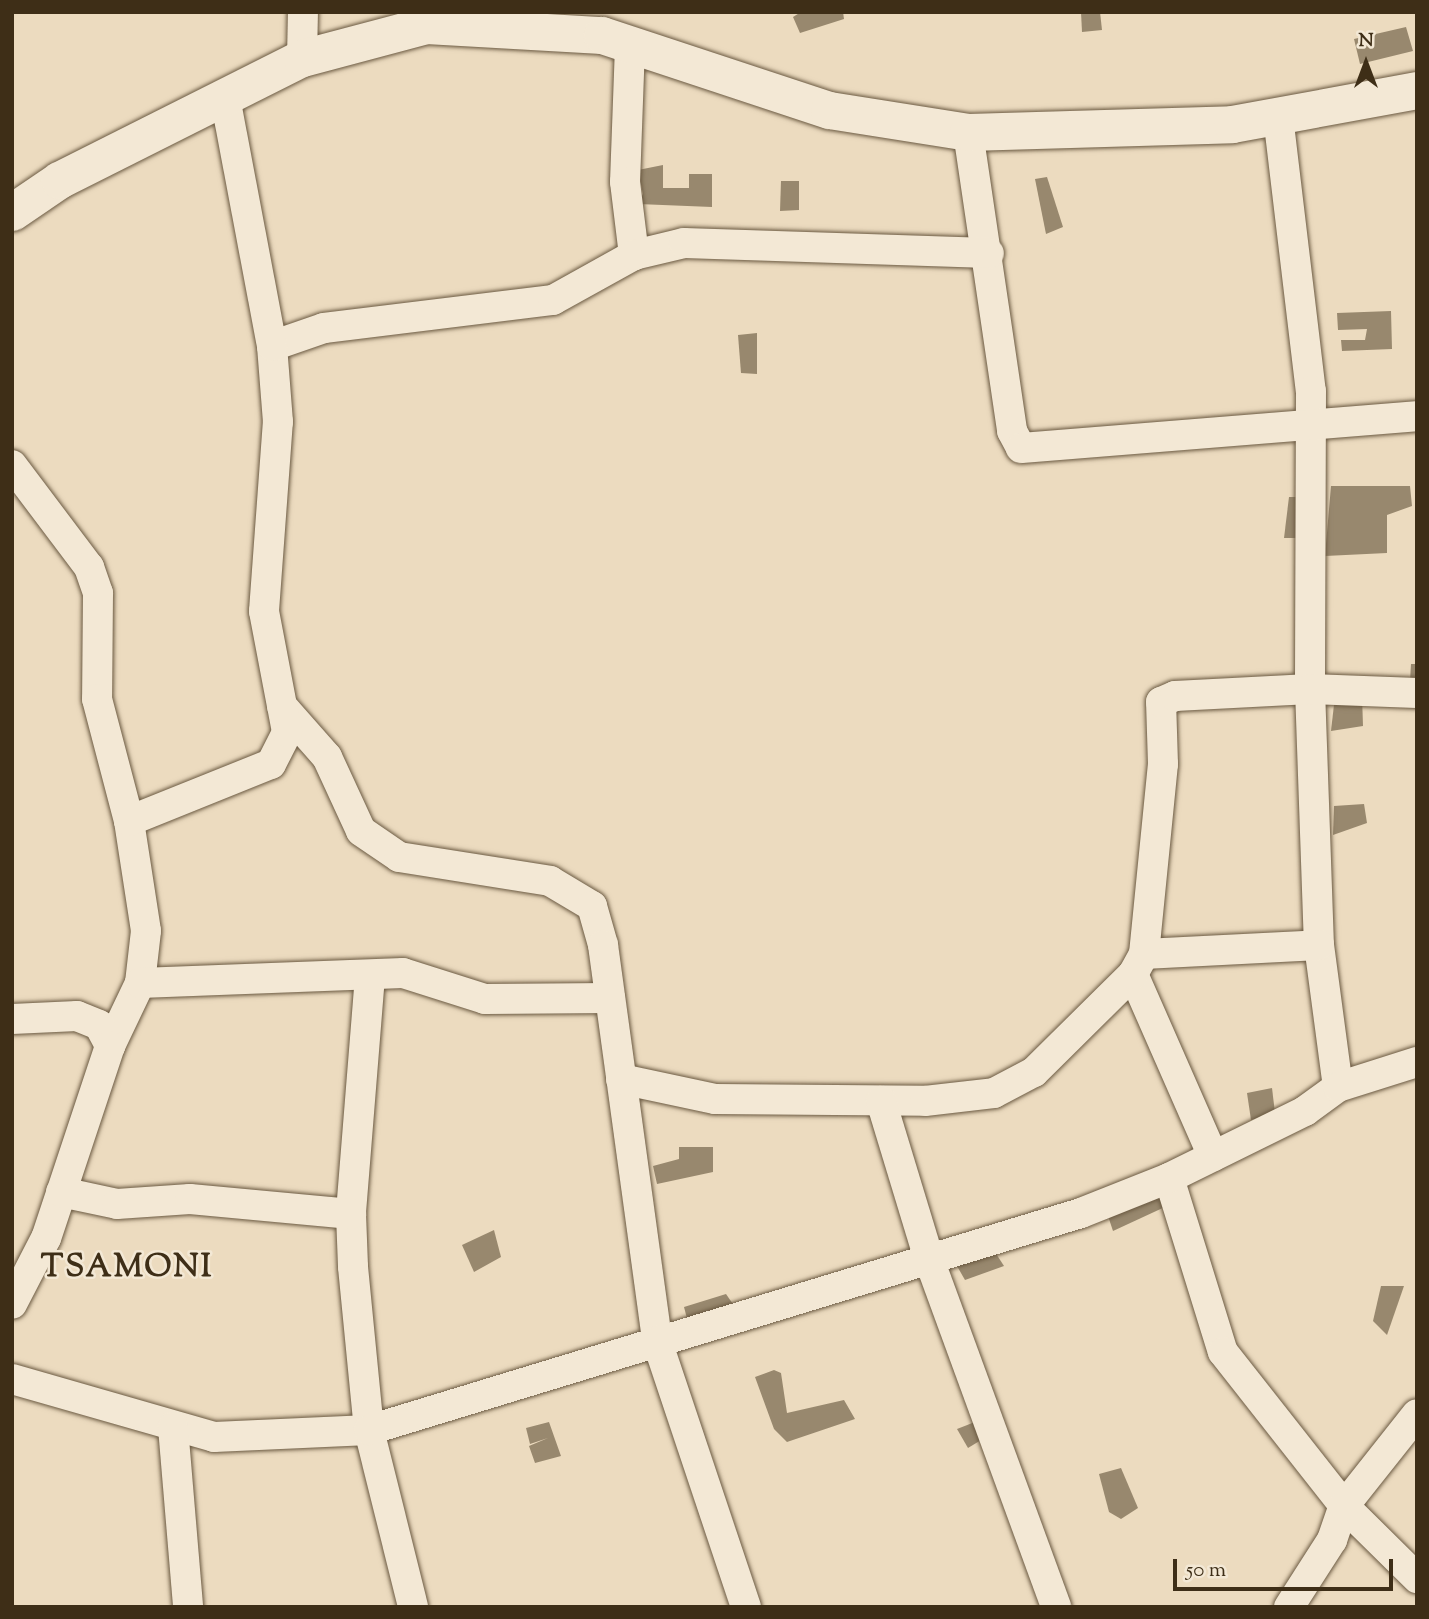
<!DOCTYPE html>
<html>
<head>
<meta charset="utf-8">
<style>
  body { margin:0 }
  #map { position:relative; width:1429px; height:1619px; overflow:hidden; background:#ecdbbf; font-family:"Sorts Mill Goudy",serif }
  div>[style] { position:absolute }
  [style*='--x'] { left:calc(var(--x)*1px); top:calc(var(--y)*1px); width:calc(var(--w)*1px); rotate:calc(var(--a)*1deg) }
  .building>* { inset:0; background:#98886e }
  .roads { filter:drop-shadow(0 0 2px #6a5941) drop-shadow(0 0 2px #6a5941) }
  .minor>* { height:30px; margin:-15px; padding:0 15px; transform-origin:15px; border-radius:15px; background:#f3e8d5 }
  .tertiary>* { height:37px; margin:-18.5px; padding:0 18.5px; transform-origin:18.5px; border-radius:18.5px; background:#f3e8d5 }
  span { translate:-50% -50%; white-space:nowrap; text-align:center; line-height:1.15; -webkit-text-stroke:5px #f3e8d5; paint-order:stroke }
  .district-label { font-size:32px; color:#3e2e17; font-weight:700; letter-spacing:2px }
  .frame { position:absolute; inset:0; border:14px solid #3e2e17; pointer-events:none }
  .north { position:absolute; left:1331px; top:28px; width:70px; height:70px; -webkit-text-stroke:5px #f3e8d5; paint-order:stroke; rotate:0deg; font-size:19px; font-weight:700; line-height:28px; text-align:center; color:#3e2e17 }
  .north::after { content:''; display:block; margin:auto; width:24px; height:32px; background:#3e2e17; clip-path:polygon(50% 0,100% 100%,50% 72%,0 100%) }
  .scale { position:absolute; left:1173px; top:1559px; width:220px; height:32px; box-sizing:border-box; border:4px solid #3e2e17; border-top:0; padding-left:9px; font-size:21px; line-height:24px; white-space:nowrap; color:#3e2e17; -webkit-text-stroke:5px #f3e8d5; paint-order:stroke }
</style>
</head>
<body>
<div id="map">
  <div class="building">
    <div style="clip-path:polygon(801px 12px,843px 12px,844px 19px,800px 33px,793px 17px)"></div>
    <div style="clip-path:polygon(1081px 12px,1100px 12px,1102px 30px,1082px 32px)"></div>
    <div style="clip-path:polygon(1406px 27px,1413px 51px,1360px 64px,1354px 39px)"></div>
    <div style="clip-path:polygon(663px 165px,663px 188px,689px 188px,689px 174px,712px 174px,712px 207px,638px 204px,643px 194px,638px 170px)"></div>
    <div style="clip-path:polygon(1047px 177px,1063px 227px,1046px 234px,1035px 179px)"></div>
    <div style="clip-path:polygon(781px 181px,799px 181px,799px 210px,780px 211px)"></div>
    <div style="clip-path:polygon(1391px 311px,1392px 349px,1342px 351px,1341px 340px,1365px 340px,1367px 329px,1338px 330px,1337px 313px)"></div>
    <div style="clip-path:polygon(757px 333px,757px 374px,741px 373px,738px 335px)"></div>
    <div style="clip-path:polygon(1331px 486px,1410px 486px,1412px 506px,1387px 515px,1387px 553px,1325px 556px)"></div>
    <div style="clip-path:polygon(1289px 497px,1305px 497px,1301px 538px,1284px 538px)"></div>
    <div style="clip-path:polygon(1411px 664px,1417px 664px,1417px 681px,1410px 681px)"></div>
    <div style="clip-path:polygon(1335px 696px,1362px 696px,1363px 726px,1331px 731px)"></div>
    <div style="clip-path:polygon(1364px 804px,1367px 823px,1333px 835px,1334px 806px)"></div>
    <div style="clip-path:polygon(1272px 1088px,1275px 1113px,1251px 1120px,1247px 1093px)"></div>
    <div style="clip-path:polygon(679px 1147px,713px 1147px,713px 1172px,657px 1184px,653px 1166px,679px 1159px)"></div>
    <div style="clip-path:polygon(1163px 1188px,1167px 1206px,1113px 1231px,1106px 1210px)"></div>
    <div style="clip-path:polygon(494px 1230px,501px 1257px,474px 1272px,462px 1245px)"></div>
    <div style="clip-path:polygon(993px 1249px,1004px 1266px,965px 1280px,957px 1266px)"></div>
    <div style="clip-path:polygon(1381px 1286px,1404px 1286px,1387px 1335px,1373px 1321px)"></div>
    <div style="clip-path:polygon(726px 1294px,735px 1307px,689px 1326px,684px 1307px)"></div>
    <div style="clip-path:polygon(774px 1370px,781px 1373px,787px 1413px,844px 1400px,855px 1419px,787px 1442px,774px 1429px,755px 1377px)"></div>
    <div style="clip-path:polygon(980px 1420px,991px 1434px,968px 1448px,957px 1429px)"></div>
    <div style="clip-path:polygon(549px 1422px,561px 1456px,535px 1463px,529px 1446px,548px 1438px,530px 1444px,526px 1428px)"></div>
    <div style="clip-path:polygon(1121px 1468px,1138px 1508px,1121px 1519px,1109px 1512px,1099px 1474px)"></div>
  </div>
  <div class="roads">
    <div class="minor">
      <div style="--x:630;--y:46;--w:136;--a:92.1"></div>
      <div style="--x:625;--y:182;--w:74;--a:83"></div>
      <div style="--x:302;--y:58;--w:46;--a:-88.8"></div>
      <div style="--x:1278;--y:116;--w:277;--a:83.2"></div>
      <div style="--x:1311;--y:391;--w:298;--a:90.2"></div>
      <div style="--x:1310;--y:689;--w:256;--a:88"></div>
      <div style="--x:1319;--y:945;--w:143;--a:82.4"></div>
      <div style="--x:968;--y:132;--w:302;--a:81.6"></div>
      <div style="--x:1012;--y:431;--w:19;--a:62"></div>
      <div style="--x:1021;--y:448;--w:397;--a:-4.6"></div>
      <div style="--x:272;--y:346;--w:55;--a:-19.1"></div>
      <div style="--x:324;--y:328;--w:231;--a:-7"></div>
      <div style="--x:553;--y:300;--w:93;--a:-29.1"></div>
      <div style="--x:634;--y:255;--w:51;--a:-13.5"></div>
      <div style="--x:684;--y:243;--w:305;--a:1.9"></div>
      <div style="--x:12;--y:465;--w:128;--a:53"></div>
      <div style="--x:89;--y:567;--w:28;--a:71"></div>
      <div style="--x:98;--y:593;--w:106;--a:90.5"></div>
      <div style="--x:97;--y:699;--w:126;--a:75.3"></div>
      <div style="--x:129;--y:821;--w:111;--a:81.2"></div>
      <div style="--x:146;--y:931;--w:52;--a:96.6"></div>
      <div style="--x:140;--y:983;--w:70;--a:115.5"></div>
      <div style="--x:282;--y:706;--w:68;--a:48.6"></div>
      <div style="--x:327;--y:757;--w:81;--a:65.3"></div>
      <div style="--x:361;--y:831;--w:46;--a:34.4"></div>
      <div style="--x:399;--y:857;--w:153;--a:9"></div>
      <div style="--x:550;--y:881;--w:49;--a:30.8"></div>
      <div style="--x:592;--y:906;--w:41;--a:74.2"></div>
      <div style="--x:603;--y:945;--w:400;--a:82.2"></div>
      <div style="--x:657;--y:1341;--w:280;--a:71.5"></div>
      <div style="--x:129;--y:821;--w:153;--a:-21.9"></div>
      <div style="--x:271;--y:764;--w:36;--a:-63"></div>
      <div style="--x:287;--y:732;--w:123;--a:-100.8"></div>
      <div style="--x:264;--y:611;--w:190;--a:-85.8"></div>
      <div style="--x:278;--y:422;--w:76;--a:-94.5"></div>
      <div style="--x:272;--y:346;--w:253;--a:-100.7"></div>
      <div style="--x:1144;--y:954;--w:175;--a:-2.9"></div>
      <div style="--x:1133;--y:974;--w:199;--a:66.3"></div>
      <div style="--x:370;--y:976;--w:239;--a:94.6"></div>
      <div style="--x:351;--y:1214;--w:53;--a:87.8"></div>
      <div style="--x:353;--y:1267;--w:164;--a:84.4"></div>
      <div style="--x:369;--y:1430;--w:182;--a:76"></div>
      <div style="--x:140;--y:983;--w:263;--a:-2.2"></div>
      <div style="--x:403;--y:973;--w:86;--a:17.6"></div>
      <div style="--x:485;--y:999;--w:125;--a:-0.5"></div>
      <div style="--x:12;--y:1019;--w:65;--a:-2.6"></div>
      <div style="--x:77;--y:1016;--w:24;--a:22"></div>
      <div style="--x:99;--y:1025;--w:24;--a:62"></div>
      <div style="--x:110;--y:1046;--w:202;--a:108.4"></div>
      <div style="--x:46;--y:1238;--w:74;--a:117.3"></div>
      <div style="--x:621;--y:1079;--w:96;--a:12"></div>
      <div style="--x:715;--y:1099;--w:210;--a:0.5"></div>
      <div style="--x:925;--y:1101;--w:69;--a:-6.6"></div>
      <div style="--x:994;--y:1093;--w:45;--a:-27.7"></div>
      <div style="--x:1034;--y:1072;--w:139;--a:-44.7"></div>
      <div style="--x:1133;--y:974;--w:23;--a:-61"></div>
      <div style="--x:1144;--y:954;--w:191;--a:-84.3"></div>
      <div style="--x:1163;--y:764;--w:62;--a:-91.8"></div>
      <div style="--x:1161;--y:702;--w:15;--a:-23"></div>
      <div style="--x:1175;--y:696;--w:135;--a:-3"></div>
      <div style="--x:1310;--y:689;--w:107;--a:2.1"></div>
      <div style="--x:881;--y:1101;--w:168;--a:73.1"></div>
      <div style="--x:930;--y:1262;--w:367;--a:69.9"></div>
      <div style="--x:1169;--y:1178;--w:182;--a:72.8"></div>
      <div style="--x:1223;--y:1352;--w:196;--a:51.8"></div>
      <div style="--x:1344;--y:1506;--w:103;--a:44.6"></div>
      <div style="--x:61;--y:1192;--w:57;--a:12.1"></div>
      <div style="--x:117;--y:1204;--w:73;--a:-3.9"></div>
      <div style="--x:190;--y:1199;--w:162;--a:5.3"></div>
      <div style="--x:12;--y:1379;--w:210;--a:16"></div>
      <div style="--x:214;--y:1437;--w:155;--a:-2.6"></div>
      <div style="--x:369;--y:1430;--w:744;--a:-16.95"></div>
      <div style="--x:1081;--y:1213;--w:95;--a:-21.7"></div>
      <div style="--x:1169;--y:1178;--w:152;--a:-26.2"></div>
      <div style="--x:1305;--y:1111;--w:41;--a:-36"></div>
      <div style="--x:1338;--y:1087;--w:83;--a:-17.6"></div>
      <div style="--x:173;--y:1427;--w:181;--a:85.2"></div>
      <div style="--x:1289;--y:1607;--w:80;--a:-57.3"></div>
      <div style="--x:1332;--y:1540;--w:36;--a:-71"></div>
      <div style="--x:1344;--y:1506;--w:117;--a:-51.6"></div>
    </div>
    <div class="tertiary">
      <div style="--x:12;--y:212;--w:57;--a:-34.2"></div>
      <div style="--x:59;--y:180;--w:272;--a:-26.7"></div>
      <div style="--x:302;--y:58;--w:128;--a:-14.9"></div>
      <div style="--x:426;--y:25;--w:176;--a:3.3"></div>
      <div style="--x:602;--y:35;--w:239;--a:18.3"></div>
      <div style="--x:829;--y:110;--w:141;--a:9"></div>
      <div style="--x:968;--y:132;--w:264;--a:-1.7"></div>
      <div style="--x:1232;--y:124;--w:188;--a:-10.4"></div>
    </div>
  </div>
  <div class="district-label">
    <span style="left:127px;top:1268px">TSAMONI</span>
  </div>
  <div class="frame"></div>
  <div class="north">N</div>
  <div class="scale">50 m</div>
</div>
</body>
</html>
